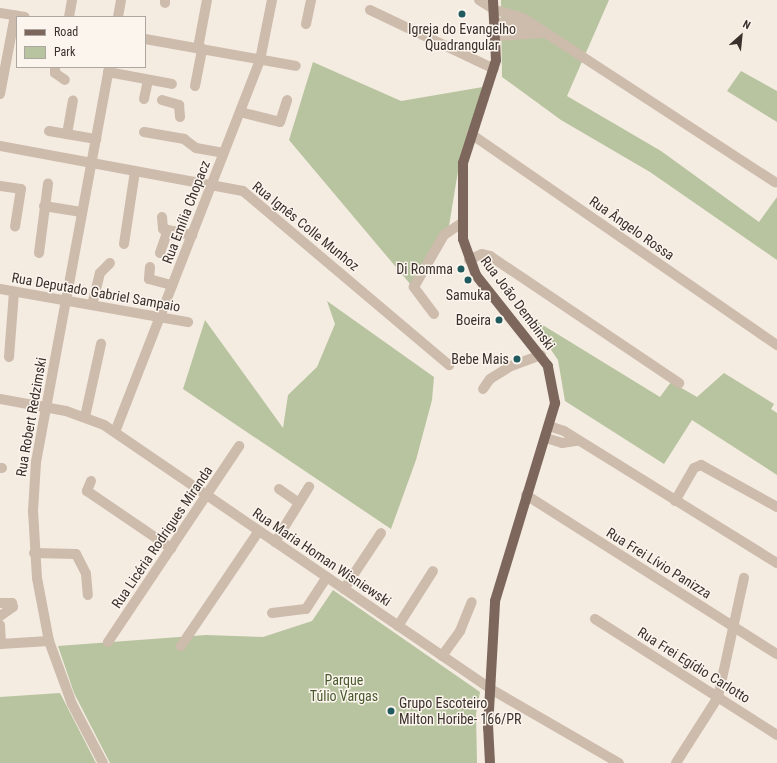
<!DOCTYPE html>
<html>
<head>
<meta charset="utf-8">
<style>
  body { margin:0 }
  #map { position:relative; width:777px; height:763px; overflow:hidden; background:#f4ebe1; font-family:"Roboto Condensed",sans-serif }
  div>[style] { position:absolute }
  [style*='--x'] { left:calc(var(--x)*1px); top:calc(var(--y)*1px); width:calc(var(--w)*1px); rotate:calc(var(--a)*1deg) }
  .green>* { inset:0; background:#b8c4a0 }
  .minor>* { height:10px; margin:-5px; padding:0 5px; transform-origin:5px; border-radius:5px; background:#cdbbac }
  .major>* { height:10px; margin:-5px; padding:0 5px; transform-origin:5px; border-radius:5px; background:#7d675c }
  .dots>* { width:11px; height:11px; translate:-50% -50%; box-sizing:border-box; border:2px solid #fbf5ee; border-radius:50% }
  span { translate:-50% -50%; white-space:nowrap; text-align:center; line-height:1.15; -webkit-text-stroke:3px #fbf5ee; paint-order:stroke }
  .poi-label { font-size:14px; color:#3b302b }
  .right { translate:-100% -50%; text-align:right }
  .left { translate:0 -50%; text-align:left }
  .street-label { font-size:14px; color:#3b302b }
  .park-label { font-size:14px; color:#4a5a2e }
  .legend { position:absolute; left:16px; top:16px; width:130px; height:52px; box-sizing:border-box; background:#fbf5ee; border:1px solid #aea6a0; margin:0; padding:5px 7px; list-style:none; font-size:12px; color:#3b302b }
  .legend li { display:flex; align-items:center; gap:8px; height:20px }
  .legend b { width:20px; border:1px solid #aea6a0 }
  .north { position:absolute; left:721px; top:16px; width:40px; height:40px; -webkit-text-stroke:3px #fbf5ee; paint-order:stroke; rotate:27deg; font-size:11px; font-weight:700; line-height:16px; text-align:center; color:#3b302b }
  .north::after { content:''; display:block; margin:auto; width:14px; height:18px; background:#3b302b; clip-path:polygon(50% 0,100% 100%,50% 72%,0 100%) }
</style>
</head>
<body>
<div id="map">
  <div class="green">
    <div style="clip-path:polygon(501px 0,609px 0,567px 96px,661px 151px,759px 222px,777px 197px,777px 260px,650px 172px,561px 120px,502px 77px)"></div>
    <div style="clip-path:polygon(313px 62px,401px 101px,483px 87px,460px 159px,449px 226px,411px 285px,289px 140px)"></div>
    <div style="clip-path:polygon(741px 71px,777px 91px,777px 122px,727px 91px)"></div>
    <div style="clip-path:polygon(327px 301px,434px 377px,432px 400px,416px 460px,391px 529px,183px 389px,205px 320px,283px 428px,288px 395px,317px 367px,335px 324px)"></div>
    <div style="clip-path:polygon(528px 316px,660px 397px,671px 382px,697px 397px,724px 373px,774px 404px,771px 409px,777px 413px,777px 475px,692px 420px,664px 464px,565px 401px,558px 360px)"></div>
    <div style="clip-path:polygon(333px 590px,480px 692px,476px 714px,477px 763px,110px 763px,74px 693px,58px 646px,206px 635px,263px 637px,312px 621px)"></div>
    <div style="clip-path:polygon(60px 693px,96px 763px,0 763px,0 697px)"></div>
  </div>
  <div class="minor">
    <div style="--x:479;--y:0;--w:19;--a:32"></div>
    <div style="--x:495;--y:10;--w:29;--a:16"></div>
    <div style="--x:523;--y:18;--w:301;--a:33.1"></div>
    <div style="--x:165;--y:3;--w:3;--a:-90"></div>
    <div style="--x:370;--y:10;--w:137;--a:25.4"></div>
    <div style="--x:0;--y:13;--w:25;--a:9"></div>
    <div style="--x:69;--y:17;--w:17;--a:-80"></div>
    <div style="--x:118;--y:17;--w:17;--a:-80"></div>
    <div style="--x:496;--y:22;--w:44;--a:11.8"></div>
    <div style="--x:306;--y:24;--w:25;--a:-78"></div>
    <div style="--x:497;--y:36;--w:44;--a:-3.9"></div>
    <div style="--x:145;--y:39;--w:153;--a:10.1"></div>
    <div style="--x:198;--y:48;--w:49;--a:-79.4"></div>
    <div style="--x:55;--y:67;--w:6;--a:90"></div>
    <div style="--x:55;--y:73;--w:12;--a:35"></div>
    <div style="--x:108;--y:72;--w:65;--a:10.6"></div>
    <div style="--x:195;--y:86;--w:38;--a:-79"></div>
    <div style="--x:0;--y:94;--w:80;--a:-79.2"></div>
    <div style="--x:144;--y:99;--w:19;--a:-78"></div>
    <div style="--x:162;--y:100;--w:18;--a:16"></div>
    <div style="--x:179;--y:105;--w:12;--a:85"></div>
    <div style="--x:240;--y:112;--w:41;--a:14"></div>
    <div style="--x:280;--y:122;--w:23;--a:-72"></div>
    <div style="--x:49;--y:131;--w:48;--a:9.7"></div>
    <div style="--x:144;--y:132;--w:41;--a:9.9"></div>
    <div style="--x:184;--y:139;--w:15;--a:37"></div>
    <div style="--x:196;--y:148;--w:28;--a:10"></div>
    <div style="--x:67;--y:134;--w:34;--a:-80"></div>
    <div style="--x:471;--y:134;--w:372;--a:34.6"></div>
    <div style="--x:0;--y:146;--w:247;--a:10.5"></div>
    <div style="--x:243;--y:191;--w:270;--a:40.2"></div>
    <div style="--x:0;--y:186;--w:21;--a:8"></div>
    <div style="--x:21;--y:189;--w:38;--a:99"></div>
    <div style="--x:44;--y:206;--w:38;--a:9"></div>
    <div style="--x:162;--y:217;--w:12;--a:85"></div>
    <div style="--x:163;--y:229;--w:30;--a:12"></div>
    <div style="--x:124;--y:244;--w:74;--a:-81.4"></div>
    <div style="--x:39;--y:253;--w:70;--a:-82.6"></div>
    <div style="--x:160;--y:253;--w:24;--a:-71"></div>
    <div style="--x:469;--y:260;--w:14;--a:-25"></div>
    <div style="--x:482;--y:254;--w:8;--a:14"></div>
    <div style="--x:490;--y:256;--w:228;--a:33.9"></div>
    <div style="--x:150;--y:267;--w:12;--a:95"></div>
    <div style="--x:149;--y:279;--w:24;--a:15"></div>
    <div style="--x:0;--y:289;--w:191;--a:10"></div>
    <div style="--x:92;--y:305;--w:33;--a:-76"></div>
    <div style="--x:100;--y:273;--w:14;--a:-45"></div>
    <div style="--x:434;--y:314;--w:34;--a:-127"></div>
    <div style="--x:414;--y:287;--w:60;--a:-60"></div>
    <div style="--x:444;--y:235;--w:22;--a:-34"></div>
    <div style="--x:9;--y:357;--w:65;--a:-85.6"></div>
    <div style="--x:483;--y:389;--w:12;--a:-55"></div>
    <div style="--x:490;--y:379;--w:25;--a:-32"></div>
    <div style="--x:511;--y:366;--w:32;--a:-20"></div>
    <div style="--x:0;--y:399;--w:67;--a:10.3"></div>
    <div style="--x:66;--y:411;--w:40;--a:20.2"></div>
    <div style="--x:104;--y:425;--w:466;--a:34.3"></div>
    <div style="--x:489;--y:688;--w:150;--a:30"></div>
    <div style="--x:85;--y:417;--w:75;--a:-77.6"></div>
    <div style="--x:549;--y:426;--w:16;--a:18"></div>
    <div style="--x:564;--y:431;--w:251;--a:31.8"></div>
    <div style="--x:115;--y:432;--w:399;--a:-68.7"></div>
    <div style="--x:260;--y:60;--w:61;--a:-78.7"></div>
    <div style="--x:546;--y:438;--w:17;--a:17"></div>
    <div style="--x:562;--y:443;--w:15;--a:-8"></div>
    <div style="--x:0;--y:468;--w:2;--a:0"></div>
    <div style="--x:91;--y:481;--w:11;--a:112"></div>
    <div style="--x:87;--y:491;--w:102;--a:34.2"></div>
    <div style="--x:279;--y:489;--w:24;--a:35"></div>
    <div style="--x:526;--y:495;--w:297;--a:32.4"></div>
    <div style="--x:675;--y:501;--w:38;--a:-60"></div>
    <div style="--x:694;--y:468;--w:8;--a:-23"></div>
    <div style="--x:701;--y:465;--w:87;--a:28.9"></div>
    <div style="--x:275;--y:542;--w:65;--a:-58.3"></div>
    <div style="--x:34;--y:553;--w:42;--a:1.4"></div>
    <div style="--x:76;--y:554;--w:22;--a:63"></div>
    <div style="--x:86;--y:574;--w:21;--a:85"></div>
    <div style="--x:344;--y:589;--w:67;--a:-56.5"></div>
    <div style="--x:0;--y:603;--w:12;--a:0"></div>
    <div style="--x:12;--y:603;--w:4;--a:76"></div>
    <div style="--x:13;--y:607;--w:16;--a:145"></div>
    <div style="--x:272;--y:613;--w:34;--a:-7"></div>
    <div style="--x:306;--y:609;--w:38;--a:-57"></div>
    <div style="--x:595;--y:619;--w:216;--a:32.5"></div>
    <div style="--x:0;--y:625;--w:19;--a:87"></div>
    <div style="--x:398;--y:626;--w:65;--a:-57.5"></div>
    <div style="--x:108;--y:642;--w:236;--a:-56.2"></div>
    <div style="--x:0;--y:644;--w:49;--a:-3.5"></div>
    <div style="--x:181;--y:646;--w:139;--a:-55.9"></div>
    <div style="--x:442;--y:656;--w:31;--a:-54"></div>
    <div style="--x:460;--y:631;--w:31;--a:-68"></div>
    <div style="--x:103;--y:763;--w:67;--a:-117.7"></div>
    <div style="--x:72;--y:704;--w:67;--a:-110.1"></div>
    <div style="--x:49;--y:641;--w:64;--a:-100.8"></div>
    <div style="--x:37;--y:578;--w:67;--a:-93.4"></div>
    <div style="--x:33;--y:511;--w:49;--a:-86.5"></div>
    <div style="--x:36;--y:462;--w:402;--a:-79.5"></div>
    <div style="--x:676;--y:763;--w:78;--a:-57.5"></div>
    <div style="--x:718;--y:697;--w:122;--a:-77.7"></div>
  </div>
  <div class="major">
    <div style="--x:490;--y:763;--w:35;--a:-93"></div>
    <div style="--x:488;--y:728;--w:127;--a:-86.8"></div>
    <div style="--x:495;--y:601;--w:207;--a:-73.1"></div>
    <div style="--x:555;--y:403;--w:38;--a:-101"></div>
    <div style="--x:548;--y:366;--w:116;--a:-128.4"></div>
    <div style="--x:476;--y:275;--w:38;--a:-110"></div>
    <div style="--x:463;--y:239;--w:76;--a:-90"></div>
    <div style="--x:463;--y:163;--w:108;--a:-72.2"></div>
    <div style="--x:496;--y:60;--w:60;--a:-92.9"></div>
  </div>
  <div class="dots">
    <div style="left:462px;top:14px;background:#1f5a5e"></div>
    <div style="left:461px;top:269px;background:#1f5a5e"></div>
    <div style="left:468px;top:280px;background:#1f5a5e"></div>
    <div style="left:499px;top:320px;background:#1f5a5e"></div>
    <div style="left:517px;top:359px;background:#1f5a5e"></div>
    <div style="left:391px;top:711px;background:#1f5a5e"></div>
  </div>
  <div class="poi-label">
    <span style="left:462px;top:37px">Igreja do Evangelho<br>Quadrangular</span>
    <span class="right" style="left:453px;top:269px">Di Romma</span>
    <span style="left:468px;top:295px">Samuka</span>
    <span class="right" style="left:491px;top:320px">Boeira</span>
    <span class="right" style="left:509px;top:359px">Bebe Mais</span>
    <span class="left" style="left:399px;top:711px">Grupo Escoteiro<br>Milton Horibe- 166/PR</span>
  </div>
  <div class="street-label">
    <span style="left:186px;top:212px;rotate:-69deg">Rua Emília Chopacz</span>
    <span style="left:306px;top:226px;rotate:39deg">Rua Ignês Colle Munhoz</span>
    <span style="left:632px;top:228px;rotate:35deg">Rua Ângelo Rossa</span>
    <span style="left:96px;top:292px;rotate:10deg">Rua Deputado Gabriel Sampaio</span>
    <span style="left:518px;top:303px;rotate:53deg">Rua João Dembinski</span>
    <span style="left:31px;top:417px;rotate:-80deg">Rua Robert Redzimski</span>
    <span style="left:162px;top:537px;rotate:-56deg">Rua Licéria Rodrigues Miranda</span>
    <span style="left:322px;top:557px;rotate:34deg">Rua Maria Homan Wisniewski</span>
    <span style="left:659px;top:563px;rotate:32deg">Rua Frei Lívio Panizza</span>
    <span style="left:694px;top:665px;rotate:32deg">Rua Frei Egídio Carlotto</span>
  </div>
  <div class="park-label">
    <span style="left:344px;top:688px">Parque<br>Túlio Vargas</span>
  </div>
  <ul class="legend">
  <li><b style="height:5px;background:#7d675c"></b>Road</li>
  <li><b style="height:11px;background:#b8c4a0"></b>Park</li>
  </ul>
  <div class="north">N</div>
</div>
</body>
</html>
